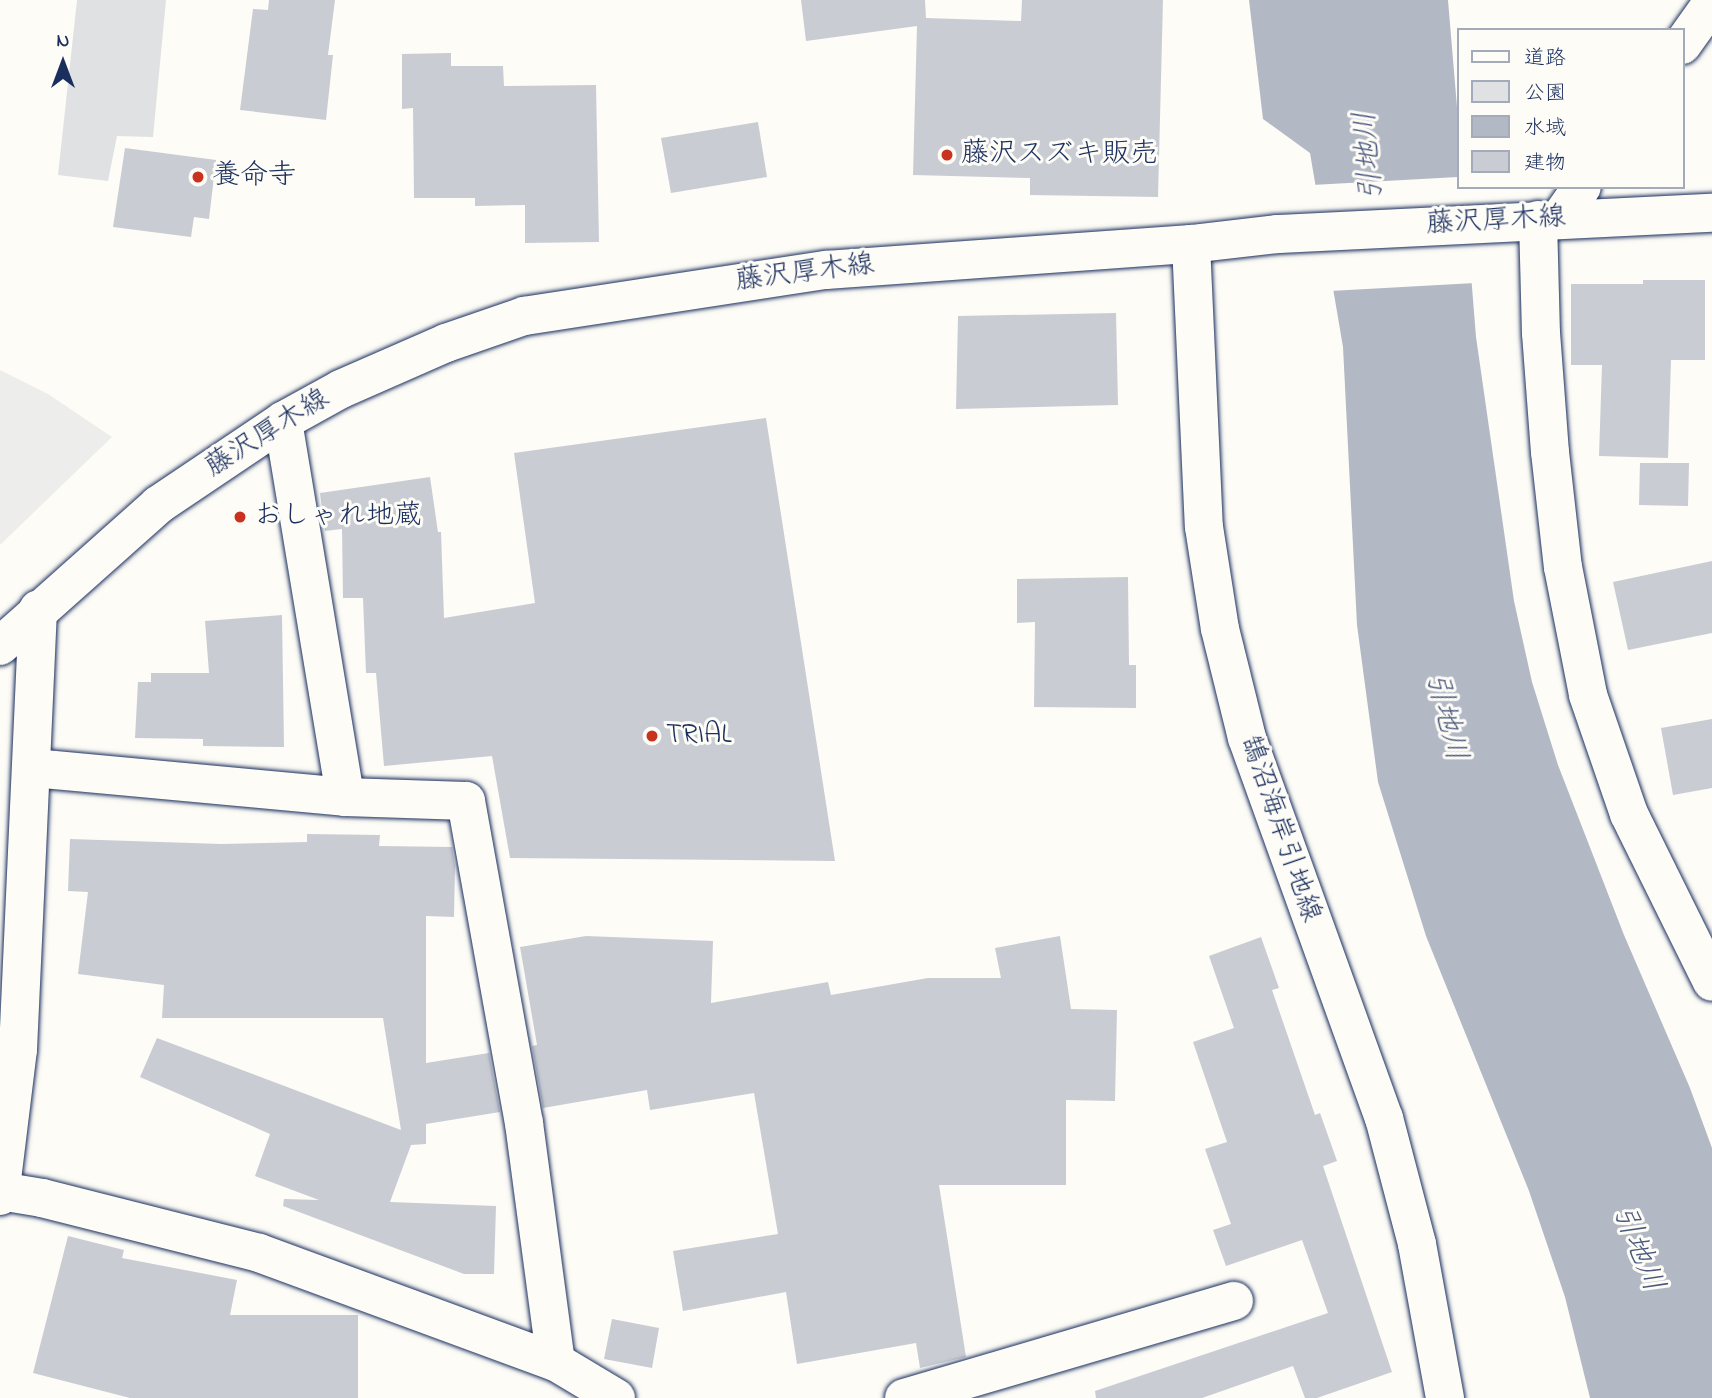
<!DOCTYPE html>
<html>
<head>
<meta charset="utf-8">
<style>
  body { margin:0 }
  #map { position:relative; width:1712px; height:1398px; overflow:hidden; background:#fdfcf7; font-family:"Indie Flower","Klee One",sans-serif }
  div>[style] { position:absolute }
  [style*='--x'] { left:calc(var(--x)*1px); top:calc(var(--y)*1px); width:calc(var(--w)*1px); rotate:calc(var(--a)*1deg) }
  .built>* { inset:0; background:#edeeec }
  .green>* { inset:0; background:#e0e1e3 }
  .water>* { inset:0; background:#b3b8c5 }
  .pier>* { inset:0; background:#fdfcf7 }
  .building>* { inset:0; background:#c9ccd3 }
  .roads { filter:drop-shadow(0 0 2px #1b2f5e) drop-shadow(0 0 2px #1b2f5e) }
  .minor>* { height:38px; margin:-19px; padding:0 19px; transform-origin:19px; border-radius:19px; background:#fdfcf7 }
  .tertiary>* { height:38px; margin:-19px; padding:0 19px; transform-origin:19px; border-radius:19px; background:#fdfcf7 }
  .primary>* { height:38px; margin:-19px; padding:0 19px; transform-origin:19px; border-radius:19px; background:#fdfcf7 }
  .dots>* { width:19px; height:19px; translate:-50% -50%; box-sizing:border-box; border:4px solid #fdfcf7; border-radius:50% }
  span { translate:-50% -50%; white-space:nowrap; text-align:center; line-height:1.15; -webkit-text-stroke:6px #fdfcf7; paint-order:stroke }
  .poi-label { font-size:28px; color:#1b2f5e }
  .left { translate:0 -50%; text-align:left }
  .street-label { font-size:28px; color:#1b2f5e }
  .water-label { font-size:30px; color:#49587d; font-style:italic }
  .legend { position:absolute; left:1457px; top:28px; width:228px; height:161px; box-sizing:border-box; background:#fdfcf7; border:2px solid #a3aaba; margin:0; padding:9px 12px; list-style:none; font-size:21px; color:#1b2f5e }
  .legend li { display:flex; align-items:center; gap:14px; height:35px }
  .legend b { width:35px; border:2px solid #a3aaba }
  .north { position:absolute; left:28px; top:28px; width:70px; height:70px; -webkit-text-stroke:5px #fdfcf7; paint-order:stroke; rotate:0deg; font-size:19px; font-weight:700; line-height:28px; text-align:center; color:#1b2f5e }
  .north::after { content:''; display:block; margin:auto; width:24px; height:32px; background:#1b2f5e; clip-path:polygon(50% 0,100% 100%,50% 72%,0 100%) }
</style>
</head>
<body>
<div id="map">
  <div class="built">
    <div style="clip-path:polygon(0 370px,48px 394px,112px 437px,0 545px)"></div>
  </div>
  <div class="green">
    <div style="clip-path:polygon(77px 0,166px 0,153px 137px,117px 136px,108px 181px,58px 175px)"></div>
  </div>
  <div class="water">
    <div style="clip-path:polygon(1249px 0,1448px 0,1458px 119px,1458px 187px,1464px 187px,1476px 337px,1514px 601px,1532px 682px,1558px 765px,1624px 935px,1690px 1088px,1712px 1148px,1712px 1398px,1590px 1398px,1565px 1297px,1529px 1191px,1426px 936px,1378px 782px,1357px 625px,1343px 347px,1310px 153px,1263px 119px)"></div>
  </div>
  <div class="pier">
    <div style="clip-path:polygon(1458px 177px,1458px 187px,1467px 187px,1475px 283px,1330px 291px,1312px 185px)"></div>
  </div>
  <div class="building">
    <div style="clip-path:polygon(269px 0,335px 0,328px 55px,333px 55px,326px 120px,240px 110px,253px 9px,268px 10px)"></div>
    <div style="clip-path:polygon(801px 0,925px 0,926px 18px,1021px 21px,1022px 0,1163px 0,1158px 197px,1030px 195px,1030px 178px,913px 175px,917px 26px,806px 41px)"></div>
    <div style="clip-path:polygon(451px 53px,451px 66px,503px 66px,504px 86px,596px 85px,599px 242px,525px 243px,525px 205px,475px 206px,475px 198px,414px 198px,413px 108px,402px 109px,402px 54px)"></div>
    <div style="clip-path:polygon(758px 122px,767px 177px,671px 193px,661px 138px)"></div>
    <div style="clip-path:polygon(125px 148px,216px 160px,209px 219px,194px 217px,191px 237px,113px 227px)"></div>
    <div style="clip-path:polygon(1643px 280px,1705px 280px,1705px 360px,1671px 360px,1668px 458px,1599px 456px,1602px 365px,1571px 365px,1571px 284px,1643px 284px)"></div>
    <div style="clip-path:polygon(1116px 313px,1118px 405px,956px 409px,958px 316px)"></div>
    <div style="clip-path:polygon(766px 418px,835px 861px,510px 858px,492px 756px,384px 766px,376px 673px,366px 673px,363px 598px,343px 598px,342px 529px,325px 531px,320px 493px,430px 477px,438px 532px,441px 532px,444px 618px,535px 603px,514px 453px)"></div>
    <div style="clip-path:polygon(1640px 463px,1689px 463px,1688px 506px,1639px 505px)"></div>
    <div style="clip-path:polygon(1712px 561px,1712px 633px,1628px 650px,1613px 582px)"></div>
    <div style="clip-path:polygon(1128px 577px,1129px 665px,1136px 665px,1136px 708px,1034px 707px,1035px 622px,1017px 623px,1017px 579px)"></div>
    <div style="clip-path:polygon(282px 615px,284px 747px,203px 746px,203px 739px,135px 738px,138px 682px,151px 682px,151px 673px,209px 673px,205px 621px)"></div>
    <div style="clip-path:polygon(1712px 719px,1712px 788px,1673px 795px,1661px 728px)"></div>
    <div style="clip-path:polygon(307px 834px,380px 835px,379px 846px,452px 847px,455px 866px,454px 917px,426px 916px,426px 1063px,489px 1053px,500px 1112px,426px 1124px,426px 1144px,411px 1145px,390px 1202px,496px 1206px,494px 1274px,464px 1274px,283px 1206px,284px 1199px,319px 1200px,255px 1176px,270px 1134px,140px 1077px,157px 1038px,401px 1130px,383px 1018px,162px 1018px,164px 985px,78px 974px,88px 892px,68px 891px,70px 839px,221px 844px,307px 842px)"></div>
    <div style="clip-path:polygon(586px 936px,713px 941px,711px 1003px,828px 982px,831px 995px,928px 978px,1001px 978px,995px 948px,1060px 936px,1071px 1009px,1117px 1010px,1115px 1101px,1066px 1100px,1066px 1185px,939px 1185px,966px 1357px,920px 1368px,916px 1343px,797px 1364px,786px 1292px,683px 1311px,673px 1251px,778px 1234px,754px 1093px,650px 1110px,647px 1090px,543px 1108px,532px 1046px,537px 1045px,520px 947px)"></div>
    <div style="clip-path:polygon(1261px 937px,1279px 988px,1272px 990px,1315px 1115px,1320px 1113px,1337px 1161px,1323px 1166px,1392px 1372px,1317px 1398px,1305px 1398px,1293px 1366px,1202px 1398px,1096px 1398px,1095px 1391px,1328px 1313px,1302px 1240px,1226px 1266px,1213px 1230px,1231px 1224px,1205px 1149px,1227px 1142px,1193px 1042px,1234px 1028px,1209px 956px)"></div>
    <div style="clip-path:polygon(68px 1236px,124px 1250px,122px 1258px,237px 1280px,230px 1315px,358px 1315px,358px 1398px,130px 1398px,33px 1373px)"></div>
    <div style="clip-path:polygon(612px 1319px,659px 1328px,652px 1368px,604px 1359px)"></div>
  </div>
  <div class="roads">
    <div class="minor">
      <div style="--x:1682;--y:45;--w:52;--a:-54.5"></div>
      <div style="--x:1560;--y:218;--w:38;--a:-55"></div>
      <div style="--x:1538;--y:220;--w:113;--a:88.5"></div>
      <div style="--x:1541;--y:333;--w:119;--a:85.7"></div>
      <div style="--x:1550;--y:452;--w:116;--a:83.6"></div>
      <div style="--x:1563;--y:567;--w:130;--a:78.9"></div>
      <div style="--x:1588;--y:695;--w:126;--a:71"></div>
      <div style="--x:1629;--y:814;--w:187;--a:63.7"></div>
      <div style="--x:283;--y:421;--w:381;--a:80.6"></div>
      <div style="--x:33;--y:768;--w:313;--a:5.3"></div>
      <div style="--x:345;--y:797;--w:121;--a:1.9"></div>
      <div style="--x:466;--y:801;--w:327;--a:79.8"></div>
      <div style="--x:524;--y:1123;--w:241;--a:82.4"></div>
      <div style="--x:0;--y:1191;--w:43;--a:9.5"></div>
      <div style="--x:42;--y:1198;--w:224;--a:14.2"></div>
      <div style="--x:259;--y:1253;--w:316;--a:20.2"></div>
      <div style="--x:556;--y:1362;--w:70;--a:31"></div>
      <div style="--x:904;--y:1398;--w:344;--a:-16.4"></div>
    </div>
    <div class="tertiary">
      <div style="--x:1191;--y:244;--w:283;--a:87.4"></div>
      <div style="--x:1204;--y:527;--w:103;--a:81.1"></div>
      <div style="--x:1220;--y:629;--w:112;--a:76.1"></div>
      <div style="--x:1247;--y:738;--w:404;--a:70.2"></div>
      <div style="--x:1384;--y:1118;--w:130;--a:75.3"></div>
      <div style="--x:1417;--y:1244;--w:157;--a:79.7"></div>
      <div style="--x:0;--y:1196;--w:147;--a:-83"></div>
      <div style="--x:18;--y:1050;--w:441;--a:-87.4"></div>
    </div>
    <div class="primary">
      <div style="--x:0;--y:646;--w:212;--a:-41.7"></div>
      <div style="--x:158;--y:505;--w:151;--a:-33.9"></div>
      <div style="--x:283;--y:421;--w:66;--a:-28.9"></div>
      <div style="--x:341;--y:389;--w:115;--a:-23.7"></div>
      <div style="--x:446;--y:343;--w:83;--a:-19.1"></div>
      <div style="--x:524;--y:316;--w:305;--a:-8.7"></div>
      <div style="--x:826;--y:270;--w:366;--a:-4.1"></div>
      <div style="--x:1191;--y:244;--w:88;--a:-6.6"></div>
      <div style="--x:1278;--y:234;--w:435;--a:-2.8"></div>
    </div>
  </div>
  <div class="dots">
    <div style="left:947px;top:155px;background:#c8321e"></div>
    <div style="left:198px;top:177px;background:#c8321e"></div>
    <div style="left:240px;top:517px;background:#c8321e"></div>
    <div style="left:652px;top:736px;background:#c8321e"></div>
  </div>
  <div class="poi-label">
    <span class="left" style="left:961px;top:155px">藤沢スズキ販売</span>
    <span class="left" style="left:212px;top:177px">養命寺</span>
    <span class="left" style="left:254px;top:517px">おしゃれ地蔵</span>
    <span class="left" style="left:666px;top:736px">TRIAL</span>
  </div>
  <div class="street-label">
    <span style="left:1496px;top:222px;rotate:-3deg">藤沢厚木線</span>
    <span style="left:805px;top:274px;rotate:-7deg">藤沢厚木線</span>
    <span style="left:268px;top:434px;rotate:-32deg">藤沢厚木線</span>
    <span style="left:1279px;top:829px;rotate:71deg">鵠沼海岸引地線</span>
  </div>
  <div class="water-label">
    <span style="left:1370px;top:156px;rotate:-95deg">引地川</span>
    <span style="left:1445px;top:717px;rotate:76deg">引地川</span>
    <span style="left:1637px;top:1249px;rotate:68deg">引地川</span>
  </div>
  <ul class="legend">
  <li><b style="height:9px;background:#fdfcf7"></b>道路</li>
  <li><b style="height:19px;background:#e0e1e3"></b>公園</li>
  <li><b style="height:19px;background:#b3b8c5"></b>水域</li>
  <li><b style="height:19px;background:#c9ccd3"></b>建物</li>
  </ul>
  <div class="north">N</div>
</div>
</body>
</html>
